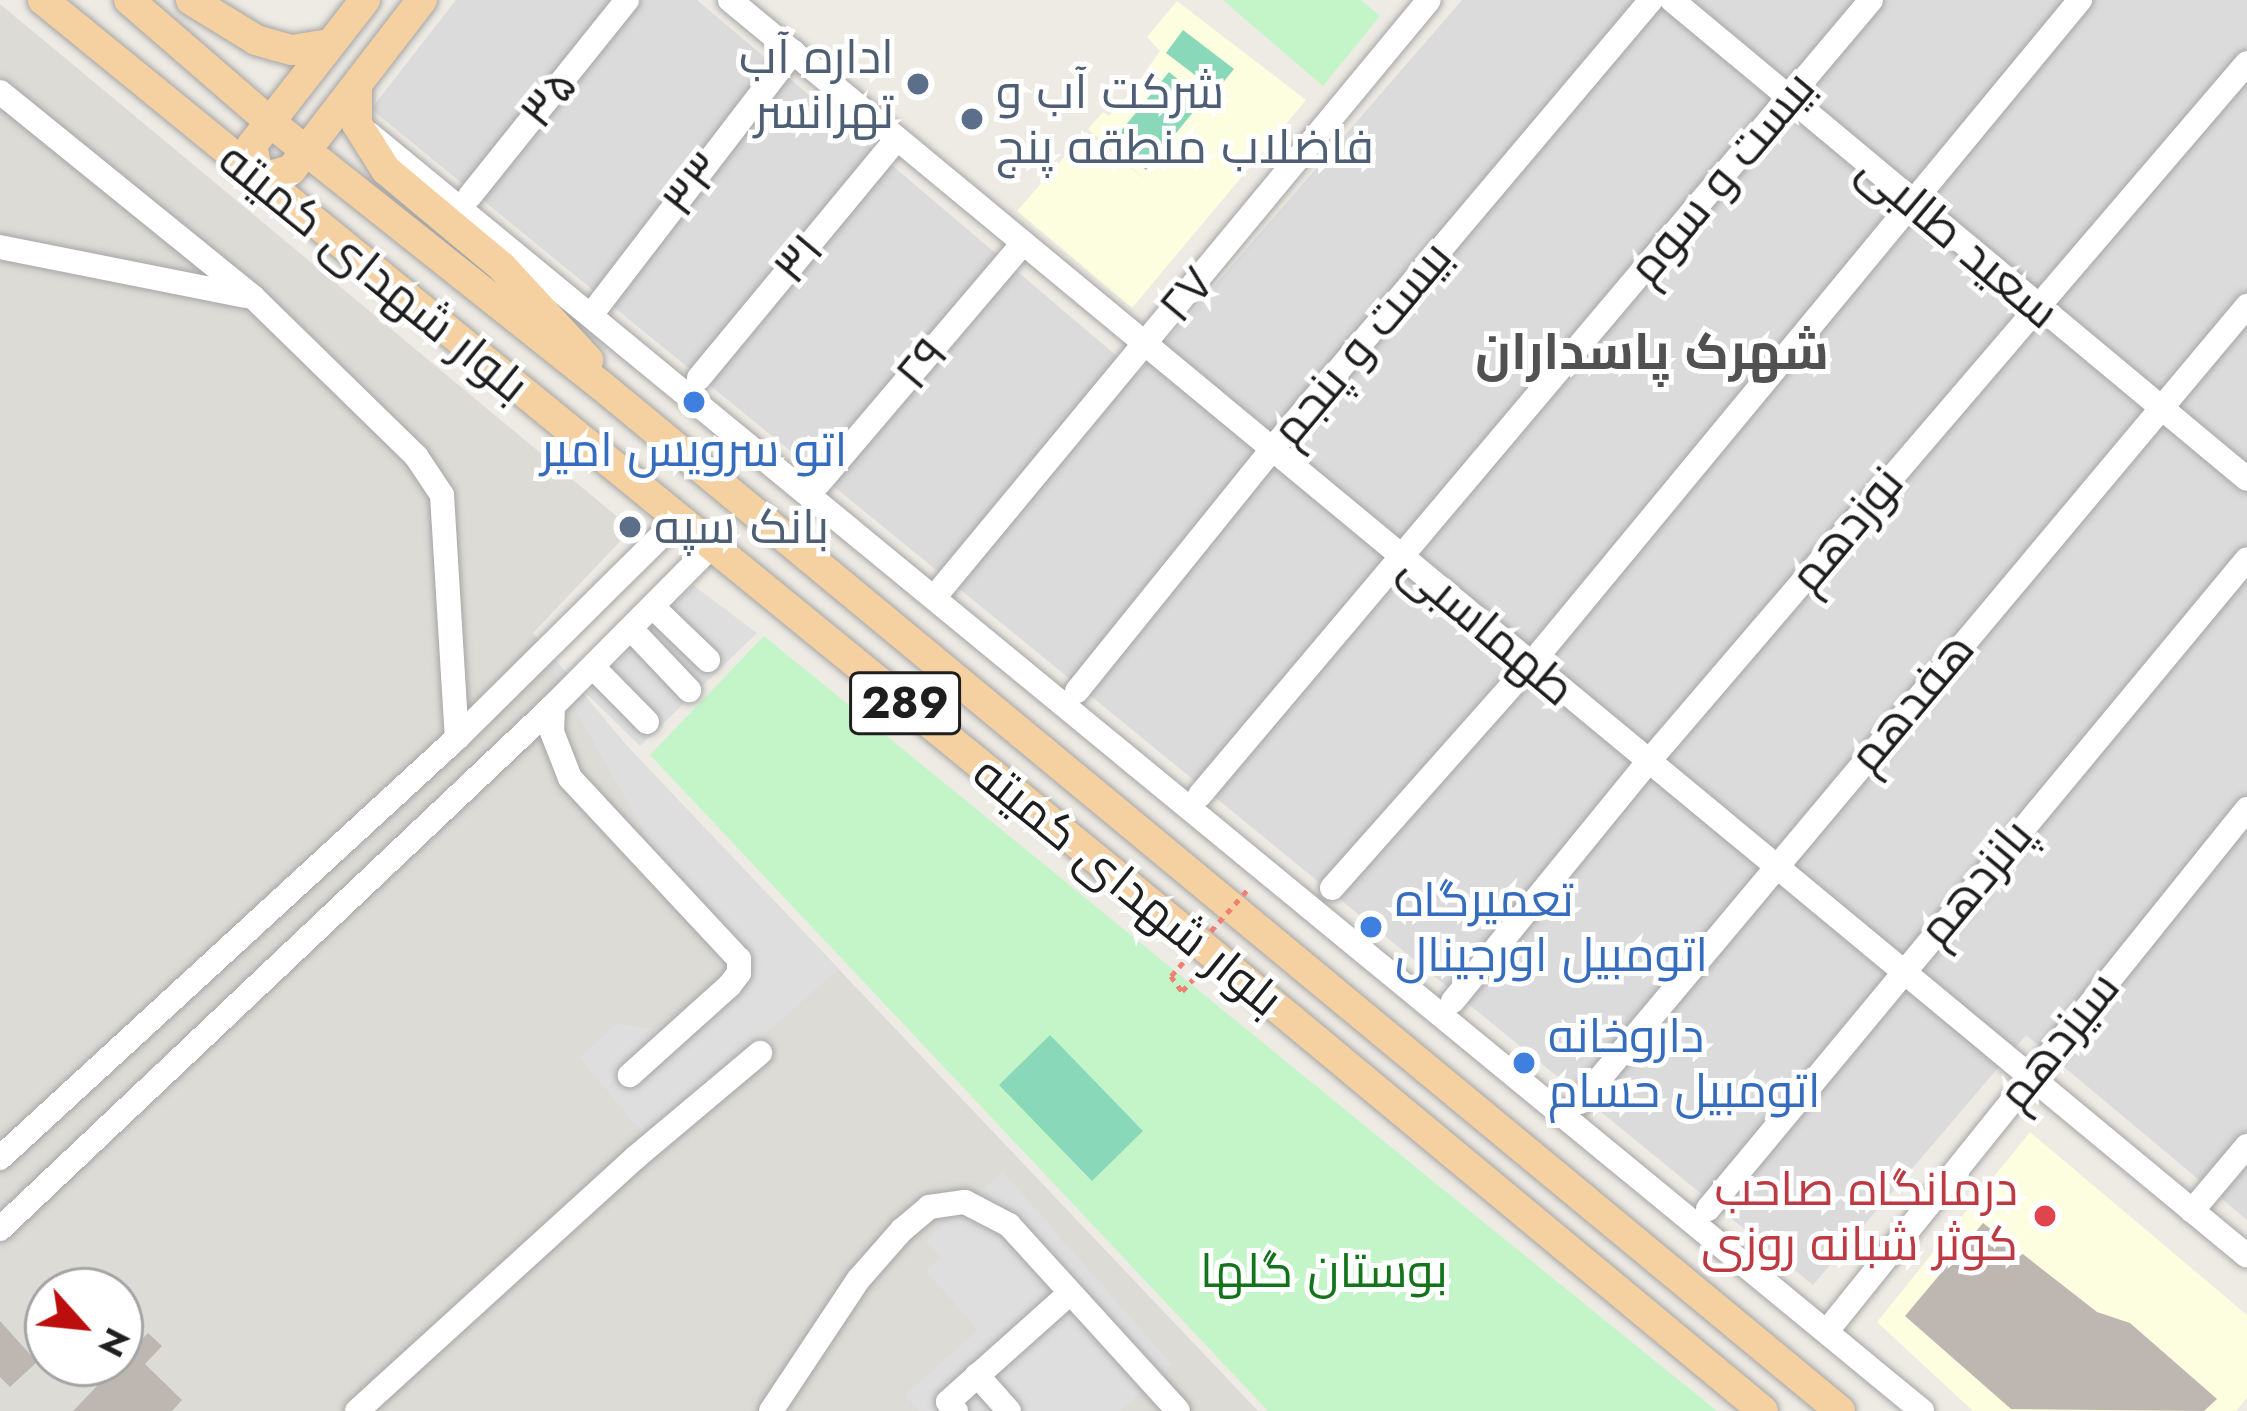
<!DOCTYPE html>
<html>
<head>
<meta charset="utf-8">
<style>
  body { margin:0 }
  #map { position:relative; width:2247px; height:1411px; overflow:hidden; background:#eeebe4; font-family:Jost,Cairo,sans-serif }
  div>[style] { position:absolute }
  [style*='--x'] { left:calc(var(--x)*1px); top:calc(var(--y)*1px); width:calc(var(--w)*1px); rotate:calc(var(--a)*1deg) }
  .residential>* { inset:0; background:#dcdbdb }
  .education>* { inset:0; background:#fdfddf }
  .airport>* { inset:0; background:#dddbd6 }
  .park>* { inset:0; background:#c4f5c8 }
  .pitch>* { inset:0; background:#88d8b9 }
  .parking>* { inset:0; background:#dedede }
  .building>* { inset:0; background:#beb7b1 }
  .path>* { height:4.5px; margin-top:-2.25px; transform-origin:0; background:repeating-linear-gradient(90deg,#f08074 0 6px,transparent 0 12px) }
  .roads { filter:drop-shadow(0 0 3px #a5a5a5) drop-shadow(0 0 3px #a5a5a5) }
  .minor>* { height:24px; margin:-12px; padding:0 12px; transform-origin:12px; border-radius:12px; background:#fff }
  .major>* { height:30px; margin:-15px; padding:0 15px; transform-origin:15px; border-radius:15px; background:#f5d1a2 }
  .path-bridge>* { height:4.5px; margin-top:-2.25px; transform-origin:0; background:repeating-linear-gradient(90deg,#f08074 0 6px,transparent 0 12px) }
  .dots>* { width:33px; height:33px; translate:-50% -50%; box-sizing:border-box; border:6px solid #fff; border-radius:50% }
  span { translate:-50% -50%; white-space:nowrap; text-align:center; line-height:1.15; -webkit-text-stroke:10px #fff; paint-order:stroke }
  .shield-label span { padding:3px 9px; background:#fff; border:3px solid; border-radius:9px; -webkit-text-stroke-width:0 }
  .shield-label { font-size:45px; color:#1e1e1e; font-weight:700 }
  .service-label { font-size:48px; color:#4e5e75 }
  .right { translate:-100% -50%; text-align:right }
  .left { translate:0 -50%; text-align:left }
  .street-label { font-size:48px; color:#1e1e1e }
  .shop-label { font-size:48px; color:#366cbe }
  .health-label { font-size:48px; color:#be3a42 }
  .park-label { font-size:48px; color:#13741b }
  .neighbourhood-label { font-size:51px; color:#515151; font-weight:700 }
  .north { position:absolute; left:24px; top:1267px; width:120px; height:120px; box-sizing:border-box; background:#fff; border:3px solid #a5a5a5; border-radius:50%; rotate:117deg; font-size:33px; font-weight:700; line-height:48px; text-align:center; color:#1e1e1e }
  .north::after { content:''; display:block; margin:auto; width:42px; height:54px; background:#bd0e0e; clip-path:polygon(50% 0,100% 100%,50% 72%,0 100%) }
</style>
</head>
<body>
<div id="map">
  <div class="residential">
    <div style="clip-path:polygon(456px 0,697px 0,1138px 374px,1462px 0,2247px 0,2247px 1220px,2026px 1035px,1813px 1285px,371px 109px)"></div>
  </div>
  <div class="education">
    <div style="clip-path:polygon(1177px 1px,1306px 100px,1132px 308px,1017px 211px,1086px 132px,1147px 181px,1088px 129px,1103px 112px,1109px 116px,1134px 88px,1160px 51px,1147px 37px)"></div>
    <div style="clip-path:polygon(2030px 1132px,2247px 1315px,2247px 1398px,2236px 1411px,1973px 1411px,1877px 1322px)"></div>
  </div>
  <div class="airport">
    <div style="clip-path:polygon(evenodd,0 4px,632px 529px,533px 633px,626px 745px,1258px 1411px,0 1411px,0 4px,48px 1291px,120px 1291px,120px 1363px,48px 1363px,48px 1291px)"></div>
  </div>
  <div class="park">
    <div style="clip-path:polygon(1223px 0,1361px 0,1380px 16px,1323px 86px)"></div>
    <div style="clip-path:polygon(764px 636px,1429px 1178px,1717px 1411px,1268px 1411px,650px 755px)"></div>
  </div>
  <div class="pitch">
    <div style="clip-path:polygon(1183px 30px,1234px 69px,1216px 91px,1166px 53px)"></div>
    <div style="clip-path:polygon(1169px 72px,1203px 100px,1146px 170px,1112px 142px)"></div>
    <div style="clip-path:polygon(1050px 1035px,1143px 1131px,1092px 1181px,999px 1085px)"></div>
  </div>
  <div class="parking">
    <div style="clip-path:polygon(693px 585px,757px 633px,640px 746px,587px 694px)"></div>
    <div style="clip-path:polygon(532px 633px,626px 745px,839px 969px,646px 1137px,580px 1058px,616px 1024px,656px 1029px,719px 982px,720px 966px)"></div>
    <div style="clip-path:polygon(1003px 1172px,1172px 1365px,1121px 1411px,919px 1411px,905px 1395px,978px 1330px,926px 1271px,941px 1258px,926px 1240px)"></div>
  </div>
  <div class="building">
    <div style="clip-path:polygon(1983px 1223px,2097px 1312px,2130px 1323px,2217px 1399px,2204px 1411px,2011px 1409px,1905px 1316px)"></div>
    <div style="clip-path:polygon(0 1321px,37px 1362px,10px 1387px,0 1377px)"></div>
    <div style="clip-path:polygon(148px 1333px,162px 1346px,145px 1364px,182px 1400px,172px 1411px,73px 1411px)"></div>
  </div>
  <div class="path">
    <div style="--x:1171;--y:976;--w:19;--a:54"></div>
    <div style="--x:1182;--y:991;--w:25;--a:-47"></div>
  </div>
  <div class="roads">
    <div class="minor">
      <div style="--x:730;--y:0;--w:1969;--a:39.62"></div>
      <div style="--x:1672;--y:0;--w:748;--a:39.8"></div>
      <div style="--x:0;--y:92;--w:326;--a:39"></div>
      <div style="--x:253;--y:297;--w:228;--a:44.3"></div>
      <div style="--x:416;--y:456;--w:47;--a:56.3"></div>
      <div style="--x:442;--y:495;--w:243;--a:86.5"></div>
      <div style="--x:368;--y:133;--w:2012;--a:39.43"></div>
      <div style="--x:470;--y:196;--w:251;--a:-51.3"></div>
      <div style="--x:0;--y:247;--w:250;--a:11.3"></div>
      <div style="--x:591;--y:315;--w:332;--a:-52.5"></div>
      <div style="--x:699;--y:378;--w:310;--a:-50.4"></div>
      <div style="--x:819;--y:483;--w:315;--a:-49.6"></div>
      <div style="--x:942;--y:588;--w:763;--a:-50.37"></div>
      <div style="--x:654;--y:608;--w:75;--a:43.9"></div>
      <div style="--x:632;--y:630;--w:83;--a:46.5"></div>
      <div style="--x:593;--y:667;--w:77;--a:45.5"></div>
      <div style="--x:1077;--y:691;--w:311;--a:-51.1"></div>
      <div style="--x:1272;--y:449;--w:588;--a:-49.83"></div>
      <div style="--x:553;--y:706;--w:26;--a:92"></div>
      <div style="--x:552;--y:732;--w:49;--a:68.6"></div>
      <div style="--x:570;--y:778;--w:248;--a:47"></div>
      <div style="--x:739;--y:959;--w:14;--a:90"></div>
      <div style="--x:739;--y:973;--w:15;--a:127"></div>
      <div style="--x:730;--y:985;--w:135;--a:138"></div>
      <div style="--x:1200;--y:795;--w:1040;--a:-49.83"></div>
      <div style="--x:1332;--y:888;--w:300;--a:-48.4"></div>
      <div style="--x:1531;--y:664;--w:862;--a:-50.42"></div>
      <div style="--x:1453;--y:1001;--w:310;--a:-50.8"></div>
      <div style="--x:1649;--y:761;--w:919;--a:-49.41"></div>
      <div style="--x:1580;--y:1102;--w:1039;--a:-50.04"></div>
      <div style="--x:0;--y:1158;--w:621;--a:-42.58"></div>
      <div style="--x:457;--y:738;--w:313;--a:-44.7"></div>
      <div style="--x:1708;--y:1209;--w:844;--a:-50.33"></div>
      <div style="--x:2192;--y:1211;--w:85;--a:-49.8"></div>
      <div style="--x:0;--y:1229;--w:761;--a:-43.4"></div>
      <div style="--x:553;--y:706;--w:226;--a:-45.2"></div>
      <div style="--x:1827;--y:1331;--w:670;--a:-51.18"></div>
      <div style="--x:977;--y:1375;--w:48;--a:48.4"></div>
      <div style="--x:357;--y:1411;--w:377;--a:-42.3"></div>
      <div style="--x:636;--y:1157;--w:162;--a:-40"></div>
      <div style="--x:771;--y:1411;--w:157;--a:-56.4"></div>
      <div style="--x:858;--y:1280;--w:67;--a:-48.7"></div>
      <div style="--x:902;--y:1230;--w:35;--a:-40"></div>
      <div style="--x:929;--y:1207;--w:36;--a:-8"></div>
      <div style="--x:965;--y:1202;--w:50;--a:27.6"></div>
      <div style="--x:1009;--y:1225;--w:251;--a:47.7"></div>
      <div style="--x:956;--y:1411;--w:12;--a:-132"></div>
      <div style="--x:948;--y:1402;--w:164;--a:-41.8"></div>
    </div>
    <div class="major">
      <div style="--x:43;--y:0;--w:1512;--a:39.2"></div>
      <div style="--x:1215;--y:956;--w:712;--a:39.7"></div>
      <div style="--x:129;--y:0;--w:186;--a:40.9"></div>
      <div style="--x:270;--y:122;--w:424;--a:38.5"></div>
      <div style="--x:602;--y:386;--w:1607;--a:39.62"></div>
      <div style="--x:191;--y:0;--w:76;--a:31.6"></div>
      <div style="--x:256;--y:40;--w:37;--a:16"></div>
      <div style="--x:292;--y:50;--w:39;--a:-9"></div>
      <div style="--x:365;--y:0;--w:184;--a:127.9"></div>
      <div style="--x:252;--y:145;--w:35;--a:78"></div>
      <div style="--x:259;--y:179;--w:33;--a:-16"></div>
      <div style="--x:291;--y:170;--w:215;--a:-52.4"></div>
      <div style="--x:357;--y:86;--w:38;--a:90"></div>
      <div style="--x:357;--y:124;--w:54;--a:57.8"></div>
      <div style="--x:386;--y:170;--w:151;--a:39.9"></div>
      <div style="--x:502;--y:267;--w:127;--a:47.2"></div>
    </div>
  </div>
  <div class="path-bridge">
    <div style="--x:1171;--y:976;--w:116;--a:-48.5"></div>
  </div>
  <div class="dots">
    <div style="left:918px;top:84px;background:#5c6f8a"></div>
    <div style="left:972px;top:119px;background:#5c6f8a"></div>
    <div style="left:694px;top:402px;background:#3f7fe0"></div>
    <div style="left:630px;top:527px;background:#5c6f8a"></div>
    <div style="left:1371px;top:927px;background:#3f7fe0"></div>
    <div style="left:1524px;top:1063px;background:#3f7fe0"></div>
    <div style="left:2045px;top:1216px;background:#e0444e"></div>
  </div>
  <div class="shield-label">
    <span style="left:905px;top:703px">289</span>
  </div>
  <div class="service-label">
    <span class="right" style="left:894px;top:84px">اداره آب<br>تهرانسر</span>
    <span class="left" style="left:996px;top:119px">شرکت آب و<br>فاضلاب منطقه پنج</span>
    <span class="left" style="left:654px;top:527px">بانک سپه</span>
  </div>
  <div class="street-label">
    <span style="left:548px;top:98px;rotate:-51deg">۳۵</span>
    <span style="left:1721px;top:177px;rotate:-50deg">بیست و سوم</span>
    <span style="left:692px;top:184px;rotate:-52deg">۳۳</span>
    <span style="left:1959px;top:240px;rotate:40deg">سعید طالبی</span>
    <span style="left:798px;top:258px;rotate:-50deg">۳۱</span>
    <span style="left:374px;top:272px;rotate:39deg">بلوار شهدای کمیته</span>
    <span style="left:1186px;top:294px;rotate:-50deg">۲۷</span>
    <span style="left:1361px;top:343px;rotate:-50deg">بیست و پنجم</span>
    <span style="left:921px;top:363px;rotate:-50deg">۲۹</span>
    <span style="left:1846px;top:529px;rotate:-50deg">نوزدهم</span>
    <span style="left:1488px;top:628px;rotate:40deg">طهماسبی</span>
    <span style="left:1911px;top:702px;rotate:-50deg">هفدهم</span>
    <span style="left:1975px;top:882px;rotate:-50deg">پانزدهم</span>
    <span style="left:1128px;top:886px;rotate:39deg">بلوار شهدای کمیته</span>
    <span style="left:2058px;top:1040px;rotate:-51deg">سیزدهم</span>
  </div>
  <div class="shop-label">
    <span style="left:694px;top:450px">اتو سرویس امیر</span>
    <span class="left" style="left:1395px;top:927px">تعمیرگاه<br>اتومبیل اورجینال</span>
    <span class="left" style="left:1548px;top:1063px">داروخانه<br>اتومبیل حسام</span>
  </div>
  <div class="health-label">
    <span class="right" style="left:2018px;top:1216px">درمانگاه صاحب<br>کوثر شبانه روزی</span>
  </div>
  <div class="park-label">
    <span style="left:1324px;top:1271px">بوستان گلها</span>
  </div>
  <div class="neighbourhood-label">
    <span style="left:1652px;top:351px">شهرک پاسداران</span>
  </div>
  <div class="north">N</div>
</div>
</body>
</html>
